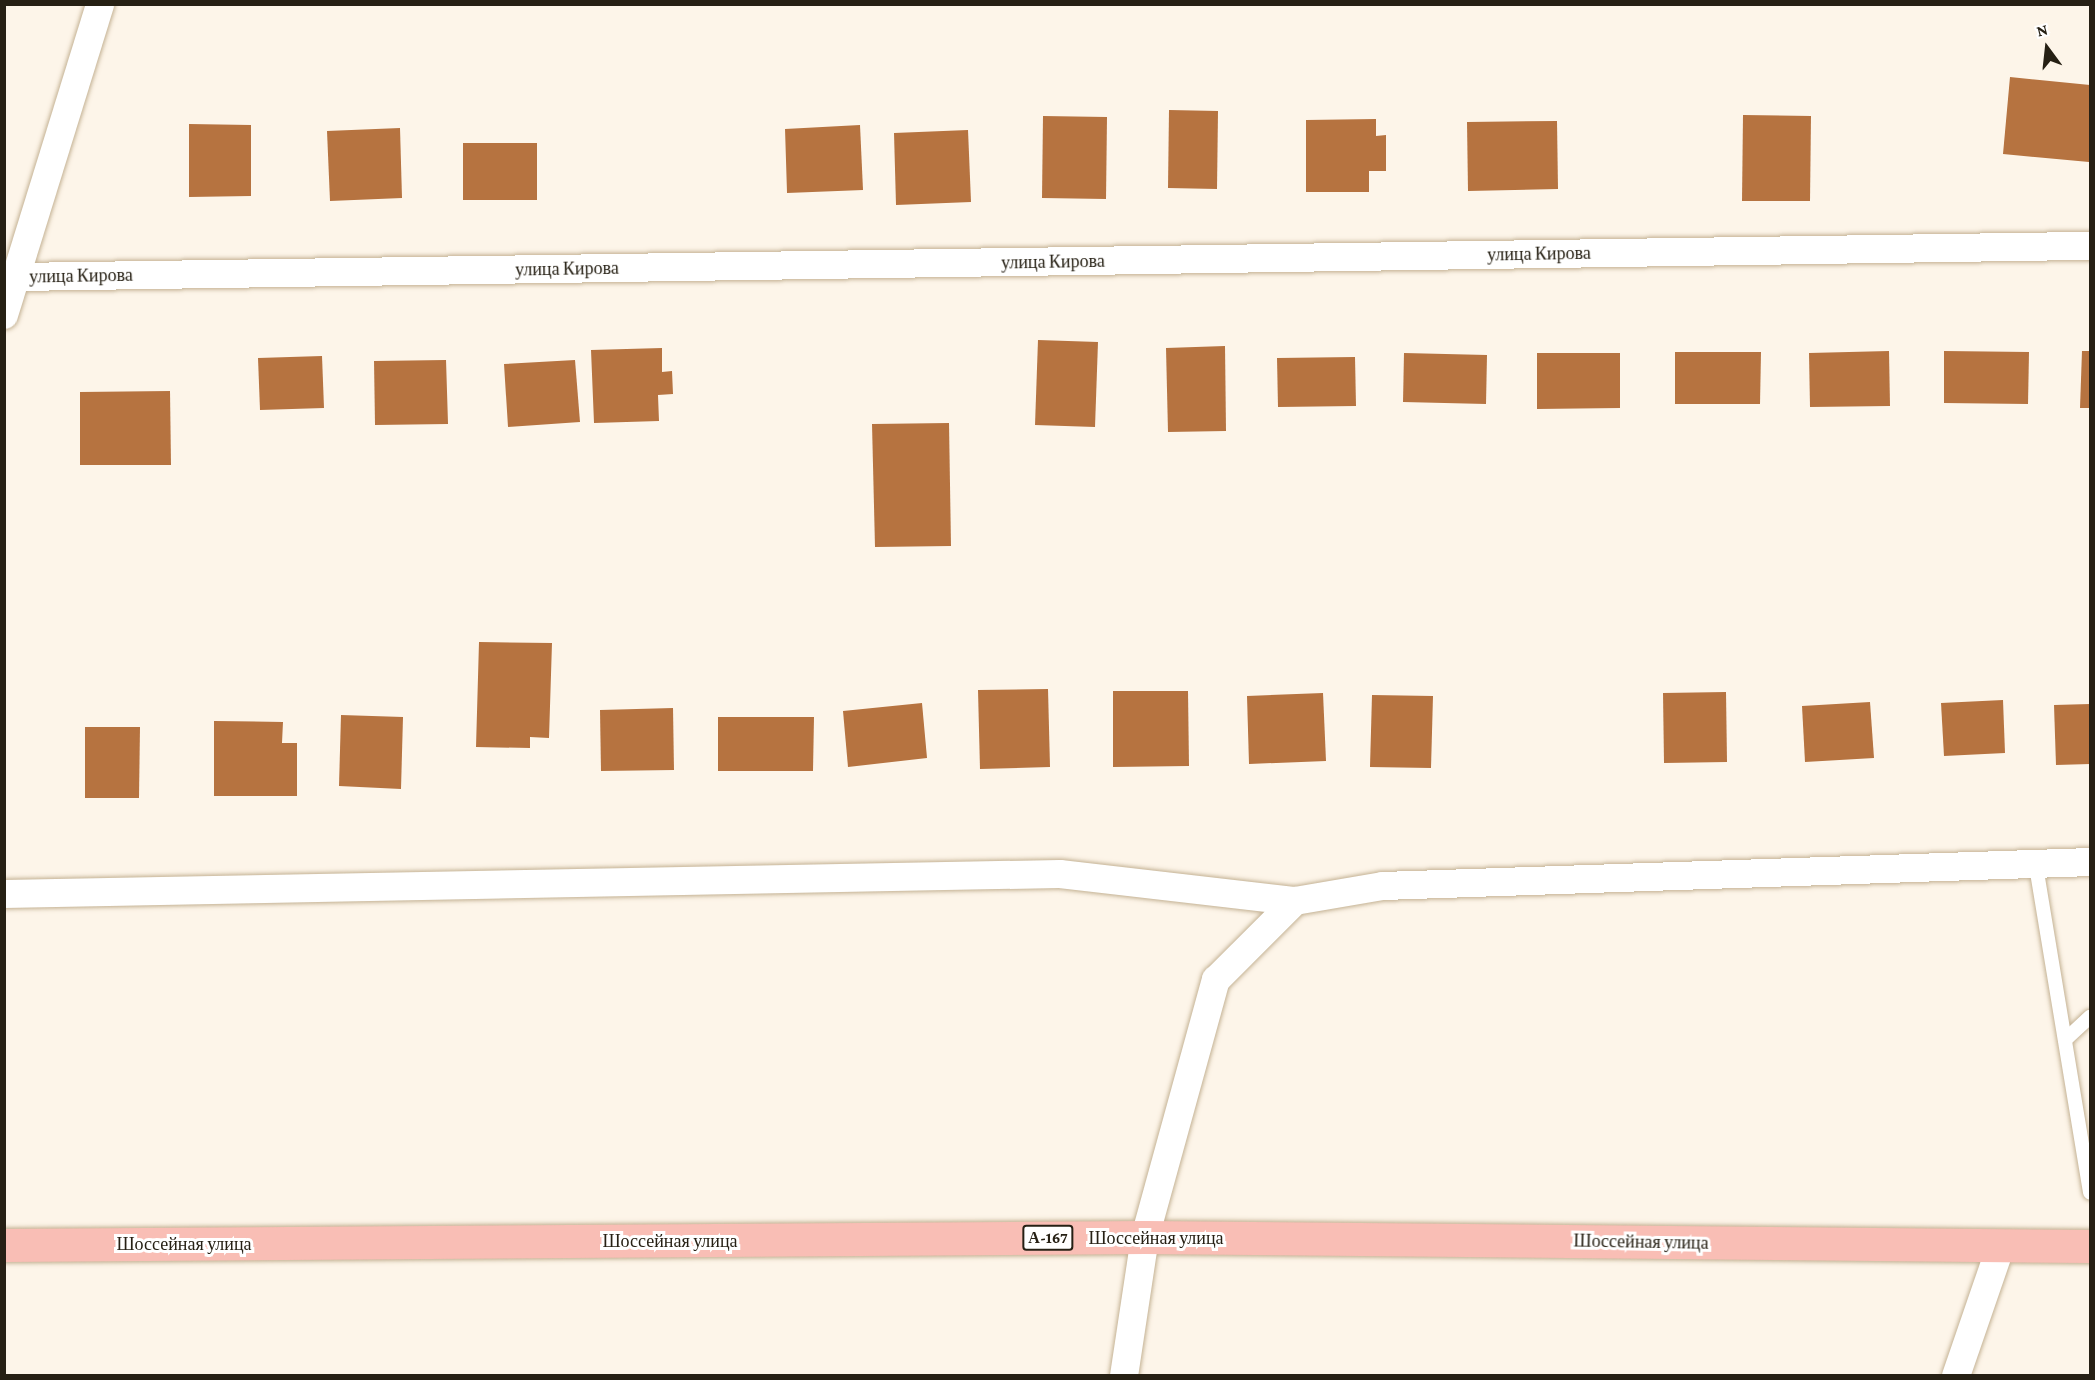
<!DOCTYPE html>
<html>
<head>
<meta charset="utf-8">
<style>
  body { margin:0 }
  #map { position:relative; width:2095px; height:1380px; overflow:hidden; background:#fdf5e9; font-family:"Crimson Pro",serif }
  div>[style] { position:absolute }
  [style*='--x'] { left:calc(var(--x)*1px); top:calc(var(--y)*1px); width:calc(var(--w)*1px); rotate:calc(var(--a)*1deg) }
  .building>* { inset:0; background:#b67340 }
  .roads { filter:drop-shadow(0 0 2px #c4b294) drop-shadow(0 0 2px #c4b294) }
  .lane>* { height:14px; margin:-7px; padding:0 7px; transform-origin:7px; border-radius:7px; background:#fff }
  .street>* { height:28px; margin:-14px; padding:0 14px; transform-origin:14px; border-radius:14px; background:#fff }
  .highway>* { height:33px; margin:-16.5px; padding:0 16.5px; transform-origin:16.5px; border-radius:16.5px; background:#f9beb5 }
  span { translate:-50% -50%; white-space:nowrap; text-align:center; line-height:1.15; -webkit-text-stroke:6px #fff; paint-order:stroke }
  .shield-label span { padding:2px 4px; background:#fff; border:2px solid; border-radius:4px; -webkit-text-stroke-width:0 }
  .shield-label { font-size:16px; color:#262014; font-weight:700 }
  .street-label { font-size:18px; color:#262014 }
  .frame { position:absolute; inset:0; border:6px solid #262014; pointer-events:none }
  .north { position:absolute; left:2017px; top:18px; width:60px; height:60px; -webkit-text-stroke:4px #fff; paint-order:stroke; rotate:345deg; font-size:16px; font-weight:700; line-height:24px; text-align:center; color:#262014 }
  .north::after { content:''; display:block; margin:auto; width:21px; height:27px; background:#262014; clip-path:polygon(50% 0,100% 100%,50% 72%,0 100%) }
</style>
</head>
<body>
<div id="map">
  <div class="building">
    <div style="clip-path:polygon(2010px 77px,2090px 85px,2089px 162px,2003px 154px)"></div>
    <div style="clip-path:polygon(1169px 110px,1218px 111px,1217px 189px,1168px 188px)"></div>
    <div style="clip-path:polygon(1743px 115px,1811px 116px,1810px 201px,1742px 201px)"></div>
    <div style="clip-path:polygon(1043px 116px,1107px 117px,1106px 199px,1042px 198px)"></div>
    <div style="clip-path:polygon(1376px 119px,1376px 136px,1386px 135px,1386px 171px,1369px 171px,1369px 192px,1306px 192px,1306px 120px)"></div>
    <div style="clip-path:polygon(1557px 121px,1558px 189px,1468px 191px,1467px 122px)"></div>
    <div style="clip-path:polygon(189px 124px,251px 125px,251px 196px,189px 197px)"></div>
    <div style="clip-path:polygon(860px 125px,863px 190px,787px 193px,785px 129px)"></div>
    <div style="clip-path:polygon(400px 128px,402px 198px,330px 201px,327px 131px)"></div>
    <div style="clip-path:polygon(968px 130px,971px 202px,896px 205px,894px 133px)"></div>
    <div style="clip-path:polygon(463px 143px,537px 143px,537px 200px,463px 200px)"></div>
    <div style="clip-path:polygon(1038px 340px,1098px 342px,1095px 427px,1035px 425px)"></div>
    <div style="clip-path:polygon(1225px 346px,1226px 431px,1168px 432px,1166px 348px)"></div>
    <div style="clip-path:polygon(662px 348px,662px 372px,672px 371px,673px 394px,658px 395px,659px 421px,594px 423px,591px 350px)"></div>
    <div style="clip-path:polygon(1889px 351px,1890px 406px,1810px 407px,1809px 353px)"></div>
    <div style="clip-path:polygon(1944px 351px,2029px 352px,2028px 404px,1944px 403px)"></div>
    <div style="clip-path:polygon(2082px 351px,2090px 351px,2090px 408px,2080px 408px)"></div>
    <div style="clip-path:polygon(1675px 352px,1761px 352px,1760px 404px,1675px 404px)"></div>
    <div style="clip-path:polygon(1404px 353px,1487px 355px,1486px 404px,1403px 402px)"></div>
    <div style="clip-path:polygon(1537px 353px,1620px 353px,1620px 408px,1537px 409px)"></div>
    <div style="clip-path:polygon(322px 356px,324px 408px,260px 410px,258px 358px)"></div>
    <div style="clip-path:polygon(1355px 357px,1356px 406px,1278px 407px,1277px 358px)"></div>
    <div style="clip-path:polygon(446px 360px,448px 424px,375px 425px,374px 361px)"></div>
    <div style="clip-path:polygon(575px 360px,580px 422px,508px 427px,504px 364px)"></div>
    <div style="clip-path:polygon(170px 391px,171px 465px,80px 465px,80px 392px)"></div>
    <div style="clip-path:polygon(949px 423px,951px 546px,875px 547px,872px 424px)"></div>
    <div style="clip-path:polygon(479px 642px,552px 643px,549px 738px,530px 737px,530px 748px,476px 747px)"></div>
    <div style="clip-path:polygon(1048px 689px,1050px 767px,980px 769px,978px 690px)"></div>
    <div style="clip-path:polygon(1113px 691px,1188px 691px,1189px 766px,1113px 767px)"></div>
    <div style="clip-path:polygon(1726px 692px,1727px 762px,1664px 763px,1663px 693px)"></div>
    <div style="clip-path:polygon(1323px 693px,1326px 761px,1249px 764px,1247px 696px)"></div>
    <div style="clip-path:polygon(1372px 695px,1433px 696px,1431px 768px,1370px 767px)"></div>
    <div style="clip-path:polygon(2003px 700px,2005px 753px,1944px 756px,1941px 703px)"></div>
    <div style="clip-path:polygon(1870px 702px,1874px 758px,1805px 762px,1802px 706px)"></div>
    <div style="clip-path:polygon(922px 703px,927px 758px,848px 767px,843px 711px)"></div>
    <div style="clip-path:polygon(2090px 704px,2090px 764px,2056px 765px,2054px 705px)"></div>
    <div style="clip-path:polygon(673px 708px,674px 770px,601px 771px,600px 710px)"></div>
    <div style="clip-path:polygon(341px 715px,403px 717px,401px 789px,339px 786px)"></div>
    <div style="clip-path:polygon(718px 717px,814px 717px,813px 771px,718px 771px)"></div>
    <div style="clip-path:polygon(214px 721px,283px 722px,282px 743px,297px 743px,297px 796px,214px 796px)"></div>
    <div style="clip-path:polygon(85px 727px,140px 727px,139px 798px,85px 798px)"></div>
  </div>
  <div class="roads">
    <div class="lane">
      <div style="--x:2036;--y:866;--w:331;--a:80.6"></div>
      <div style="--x:2065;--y:1040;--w:34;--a:-43"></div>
    </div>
    <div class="street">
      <div style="--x:16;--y:277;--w:2074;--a:-0.86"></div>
      <div style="--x:4;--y:315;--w:325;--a:-72.8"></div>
      <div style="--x:4;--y:894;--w:1056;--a:-1.09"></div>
      <div style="--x:1060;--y:874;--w:237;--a:6.6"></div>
      <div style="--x:1124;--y:1376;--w:141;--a:-81.4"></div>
      <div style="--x:1145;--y:1237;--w:267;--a:-74.6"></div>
      <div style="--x:1216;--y:980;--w:112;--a:-45"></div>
      <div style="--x:1295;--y:901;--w:89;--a:-9.7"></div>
      <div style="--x:1383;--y:886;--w:707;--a:-1.94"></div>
      <div style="--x:1956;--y:1376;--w:139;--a:-71"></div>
    </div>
    <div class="highway">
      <div style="--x:4;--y:1245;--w:1141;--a:-0.4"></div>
      <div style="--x:1145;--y:1237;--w:945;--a:0.55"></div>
    </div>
  </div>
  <div class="shield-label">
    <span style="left:1048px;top:1238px">А-167</span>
  </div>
  <div class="street-label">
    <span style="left:1539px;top:254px;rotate:-1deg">улица Кирова</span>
    <span style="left:1053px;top:262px;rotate:-1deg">улица Кирова</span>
    <span style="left:567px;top:269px;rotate:-1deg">улица Кирова</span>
    <span style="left:81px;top:276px;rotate:-1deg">улица Кирова</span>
    <span style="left:1156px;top:1238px">Шоссейная улица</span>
    <span style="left:670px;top:1241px">Шоссейная улица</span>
    <span style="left:1641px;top:1242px;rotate:1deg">Шоссейная улица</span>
    <span style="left:184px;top:1244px">Шоссейная улица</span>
  </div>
  <div class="frame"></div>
  <div class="north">N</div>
</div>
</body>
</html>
